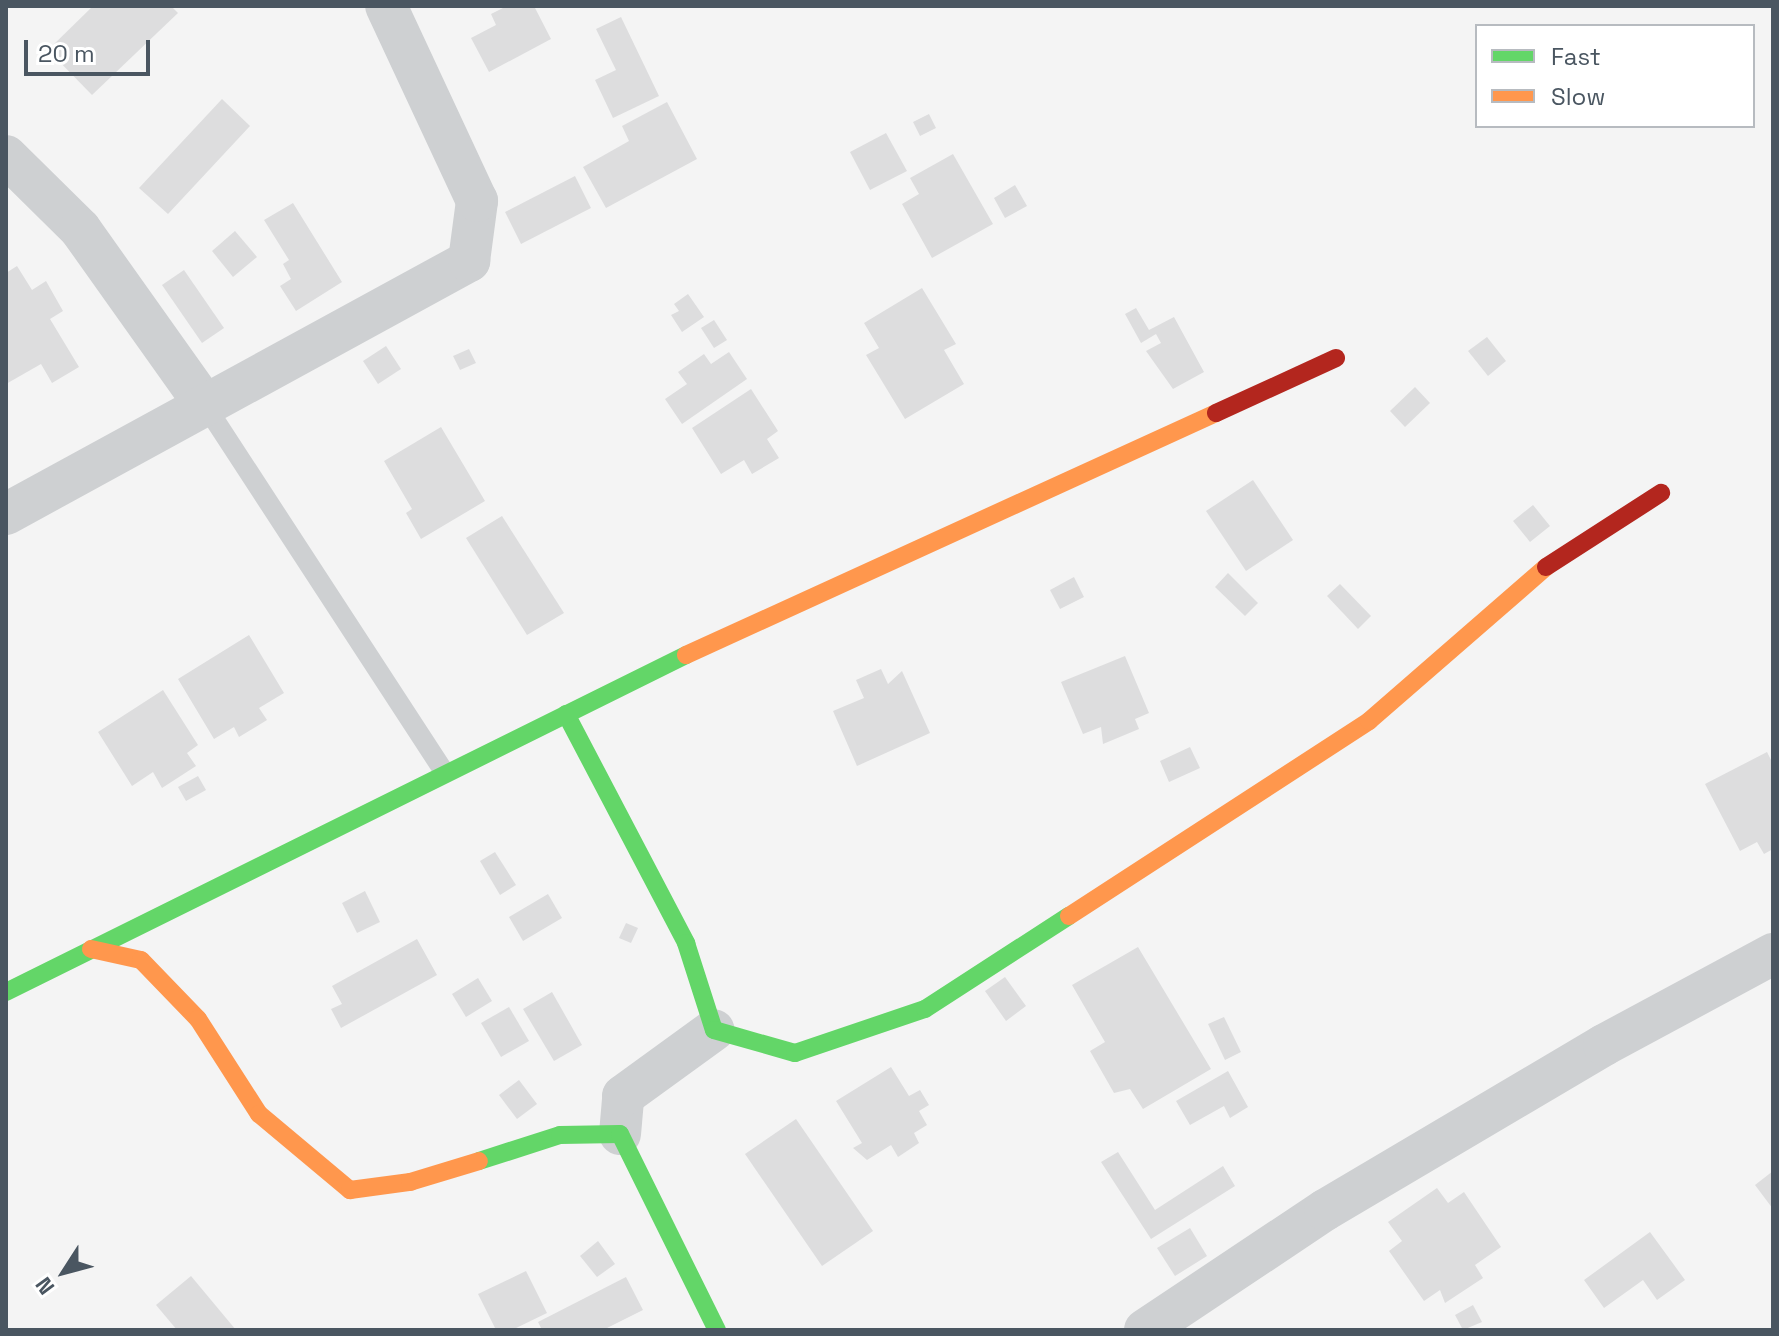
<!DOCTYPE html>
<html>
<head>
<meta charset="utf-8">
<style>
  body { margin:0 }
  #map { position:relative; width:1779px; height:1336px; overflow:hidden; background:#f4f4f4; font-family:"Space Grotesk",sans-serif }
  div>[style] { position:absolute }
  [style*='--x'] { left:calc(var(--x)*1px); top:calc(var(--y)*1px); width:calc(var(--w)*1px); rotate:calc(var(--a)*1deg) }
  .building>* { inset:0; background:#ddddde }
  .lane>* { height:20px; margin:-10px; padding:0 10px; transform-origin:10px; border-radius:10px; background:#ced0d2 }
  .street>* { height:42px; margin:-21px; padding:0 21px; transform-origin:21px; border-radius:21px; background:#ced0d2 }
  .fast>* { height:18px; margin:-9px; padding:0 9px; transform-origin:9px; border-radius:9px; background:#63d668 }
  .slow>* { height:18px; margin:-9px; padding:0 9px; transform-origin:9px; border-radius:9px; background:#ff974d }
  .jam>* { height:18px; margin:-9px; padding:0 9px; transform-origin:9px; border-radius:9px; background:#b3261e }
  span { translate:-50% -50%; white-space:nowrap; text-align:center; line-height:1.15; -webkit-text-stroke:7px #fff; paint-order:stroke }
  .frame { position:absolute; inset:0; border:8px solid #4a5661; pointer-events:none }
  .legend { position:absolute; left:1475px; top:24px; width:280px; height:104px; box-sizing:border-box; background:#fff; border:2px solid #b7bbc0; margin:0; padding:10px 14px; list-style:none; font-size:24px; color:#4a5661 }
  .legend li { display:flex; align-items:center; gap:16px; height:40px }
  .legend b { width:40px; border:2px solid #b7bbc0 }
  .north { position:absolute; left:24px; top:1232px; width:80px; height:80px; -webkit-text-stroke:6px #fff; paint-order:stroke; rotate:234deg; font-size:22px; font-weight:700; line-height:32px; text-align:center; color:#4a5661 }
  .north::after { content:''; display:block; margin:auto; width:28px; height:36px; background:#4a5661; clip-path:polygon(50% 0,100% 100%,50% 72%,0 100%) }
  .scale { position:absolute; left:24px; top:40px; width:126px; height:36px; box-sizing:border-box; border:4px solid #4a5661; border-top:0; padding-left:10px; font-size:24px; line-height:28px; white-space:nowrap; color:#4a5661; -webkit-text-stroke:6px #fff; paint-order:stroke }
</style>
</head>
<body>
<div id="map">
  <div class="building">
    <div style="clip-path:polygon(93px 6px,171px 6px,178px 13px,92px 95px,48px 50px)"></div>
    <div style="clip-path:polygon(507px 6px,534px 6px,551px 39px,489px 72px,471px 38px,496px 25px,491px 14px)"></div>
    <div style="clip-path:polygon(621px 17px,659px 96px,613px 118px,595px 80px,616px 70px,596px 29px)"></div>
    <div style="clip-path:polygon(222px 99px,250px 126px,168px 214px,139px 188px)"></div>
    <div style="clip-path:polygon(667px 102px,697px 159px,606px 208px,583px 167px,629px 141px,622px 126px)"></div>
    <div style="clip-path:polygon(929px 114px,936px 128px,920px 136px,913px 122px)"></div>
    <div style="clip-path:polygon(886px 133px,907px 171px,870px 190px,850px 152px)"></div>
    <div style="clip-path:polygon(953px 154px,993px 224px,932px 258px,902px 204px,919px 194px,910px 178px)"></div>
    <div style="clip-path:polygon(575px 176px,591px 208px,521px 244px,505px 212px)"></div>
    <div style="clip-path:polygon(1015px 185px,1027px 206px,1005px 218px,994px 198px)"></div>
    <div style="clip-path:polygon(293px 203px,342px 282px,296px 311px,280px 286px,291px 279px,283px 264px,289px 260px,264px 220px)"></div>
    <div style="clip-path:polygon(235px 231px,257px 257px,233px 277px,212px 251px)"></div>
    <div style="clip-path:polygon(17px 266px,32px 290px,46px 281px,63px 311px,50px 319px,79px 367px,52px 383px,41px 364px,6px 384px,6px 273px)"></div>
    <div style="clip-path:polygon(184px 270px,224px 328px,202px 343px,162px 285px)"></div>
    <div style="clip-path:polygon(922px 288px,956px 344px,944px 350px,964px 384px,905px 419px,866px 355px,879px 348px,864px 323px)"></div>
    <div style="clip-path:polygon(688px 294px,704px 317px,682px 332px,671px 315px,679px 311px,674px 304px)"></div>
    <div style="clip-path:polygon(1136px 308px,1149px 330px,1174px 317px,1204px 372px,1173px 389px,1146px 351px,1161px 343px,1156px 334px,1141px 343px,1125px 314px)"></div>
    <div style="clip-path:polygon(714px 320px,727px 340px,714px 348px,701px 328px)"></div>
    <div style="clip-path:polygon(1487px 337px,1506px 361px,1488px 376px,1468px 351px)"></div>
    <div style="clip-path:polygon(386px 346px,401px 369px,378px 384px,363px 361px)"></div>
    <div style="clip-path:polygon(469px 349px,476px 363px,460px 370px,453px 356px)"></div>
    <div style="clip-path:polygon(729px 352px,747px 379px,682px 424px,665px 399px,687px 384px,678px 372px,704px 354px,711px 364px)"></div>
    <div style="clip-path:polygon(1415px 387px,1430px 403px,1405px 427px,1390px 411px)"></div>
    <div style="clip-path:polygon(751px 389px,778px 431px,767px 439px,779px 458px,752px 474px,744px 460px,721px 474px,692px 428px)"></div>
    <div style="clip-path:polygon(441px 427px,485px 501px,421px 539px,406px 513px,412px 509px,384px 461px)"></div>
    <div style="clip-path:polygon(1253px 480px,1293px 540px,1246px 571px,1206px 511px)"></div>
    <div style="clip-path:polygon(1533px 505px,1550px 526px,1530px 542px,1513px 521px)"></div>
    <div style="clip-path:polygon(502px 516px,564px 613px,527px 635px,466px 538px)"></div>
    <div style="clip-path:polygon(1228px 573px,1258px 603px,1245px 616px,1215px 587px)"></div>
    <div style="clip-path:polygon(1074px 577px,1084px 597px,1060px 609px,1050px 590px)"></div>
    <div style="clip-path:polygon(1340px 584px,1371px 616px,1358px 629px,1327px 596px)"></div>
    <div style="clip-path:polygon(249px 635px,284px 693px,259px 708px,267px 720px,239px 737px,234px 727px,214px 739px,178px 679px)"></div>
    <div style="clip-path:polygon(1125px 656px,1149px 713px,1135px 719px,1139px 729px,1103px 744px,1101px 727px,1083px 734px,1061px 682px)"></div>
    <div style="clip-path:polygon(881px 669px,888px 684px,902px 671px,930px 733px,857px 766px,833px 711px,864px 698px,856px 680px)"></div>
    <div style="clip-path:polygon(163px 690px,198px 745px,187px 753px,196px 766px,162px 788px,153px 772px,132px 786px,98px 732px)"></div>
    <div style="clip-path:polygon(1190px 747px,1200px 768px,1169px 782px,1160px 761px)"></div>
    <div style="clip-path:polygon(1767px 752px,1773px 764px,1773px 849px,1764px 854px,1757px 842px,1740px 851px,1705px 784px)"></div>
    <div style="clip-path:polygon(198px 776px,206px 790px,186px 801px,178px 787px)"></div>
    <div style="clip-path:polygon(495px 852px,516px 885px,500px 895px,480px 861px)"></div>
    <div style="clip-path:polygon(365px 891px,380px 922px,357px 933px,342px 903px)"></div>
    <div style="clip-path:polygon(548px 894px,562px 918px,523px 941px,509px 917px)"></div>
    <div style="clip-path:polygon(626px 923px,638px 928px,631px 943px,619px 938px)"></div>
    <div style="clip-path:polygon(417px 939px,437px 975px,341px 1028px,331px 1009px,342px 1004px,332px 986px)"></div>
    <div style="clip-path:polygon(1138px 947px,1211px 1069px,1143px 1109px,1130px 1089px,1114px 1093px,1090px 1051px,1105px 1042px,1072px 985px)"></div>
    <div style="clip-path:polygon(1005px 977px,1026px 1006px,1006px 1021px,985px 991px)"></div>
    <div style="clip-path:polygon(478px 978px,492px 1001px,466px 1017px,452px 994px)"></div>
    <div style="clip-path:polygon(552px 992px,582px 1045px,554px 1061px,523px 1009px)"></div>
    <div style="clip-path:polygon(509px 1007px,529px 1041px,501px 1057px,481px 1023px)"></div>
    <div style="clip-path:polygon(1224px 1017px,1241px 1052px,1225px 1060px,1208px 1024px)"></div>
    <div style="clip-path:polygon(891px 1067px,909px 1096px,920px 1090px,929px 1105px,919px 1111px,927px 1125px,914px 1133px,919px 1143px,898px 1157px,891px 1145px,867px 1160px,853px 1148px,862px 1143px,836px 1101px)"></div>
    <div style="clip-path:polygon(1228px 1071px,1248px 1107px,1230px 1118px,1224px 1106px,1190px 1125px,1176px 1101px)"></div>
    <div style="clip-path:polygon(519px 1080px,537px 1104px,517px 1119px,499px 1095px)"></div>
    <div style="clip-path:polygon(796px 1119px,873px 1231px,822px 1266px,745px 1154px)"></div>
    <div style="clip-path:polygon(1118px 1152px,1155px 1210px,1223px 1166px,1235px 1186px,1151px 1239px,1101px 1162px)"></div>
    <div style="clip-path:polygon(1773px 1171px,1773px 1209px,1755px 1185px)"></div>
    <div style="clip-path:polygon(1437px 1188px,1448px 1203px,1464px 1192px,1501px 1247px,1475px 1265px,1483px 1278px,1445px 1303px,1440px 1290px,1424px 1301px,1389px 1251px,1402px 1241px,1388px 1222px)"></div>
    <div style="clip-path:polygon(1190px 1228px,1207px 1256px,1175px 1276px,1157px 1248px)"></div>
    <div style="clip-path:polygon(1650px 1232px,1685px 1280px,1657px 1300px,1643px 1280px,1604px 1308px,1584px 1280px)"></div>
    <div style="clip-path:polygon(598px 1241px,615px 1264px,597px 1277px,580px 1256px)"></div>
    <div style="clip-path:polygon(526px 1271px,547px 1313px,512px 1330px,496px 1330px,478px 1294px)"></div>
    <div style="clip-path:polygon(191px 1276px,236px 1330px,177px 1330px,156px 1305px)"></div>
    <div style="clip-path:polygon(626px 1277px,643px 1310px,603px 1330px,542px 1330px,538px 1322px)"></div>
    <div style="clip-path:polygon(1473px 1305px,1482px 1322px,1463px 1330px,1455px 1315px)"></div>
  </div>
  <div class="lane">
    <div style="--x:205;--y:405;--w:439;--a:56.9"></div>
  </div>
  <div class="street">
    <div style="--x:6;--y:156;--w:104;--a:44.6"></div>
    <div style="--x:80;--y:229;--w:216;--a:54.6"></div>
    <div style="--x:6;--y:514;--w:528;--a:-28.65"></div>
    <div style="--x:469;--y:261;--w:61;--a:-82.4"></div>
    <div style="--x:477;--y:201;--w:215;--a:-115"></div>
    <div style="--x:620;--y:1134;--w:38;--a:-85"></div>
    <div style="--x:623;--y:1096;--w:112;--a:-36"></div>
    <div style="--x:1145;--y:1330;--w:216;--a:-33.7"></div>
    <div style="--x:1325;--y:1210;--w:324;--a:-30.6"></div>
    <div style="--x:1604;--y:1045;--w:192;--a:-28.3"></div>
  </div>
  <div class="fast">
    <div style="--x:566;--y:714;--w:259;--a:62.3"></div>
    <div style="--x:686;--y:943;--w:91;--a:72.2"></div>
    <div style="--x:714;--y:1030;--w:84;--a:15.9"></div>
    <div style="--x:795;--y:1053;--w:137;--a:-18.7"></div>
    <div style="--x:925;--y:1009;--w:171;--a:-32.9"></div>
    <div style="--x:6;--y:992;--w:759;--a:-26.36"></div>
    <div style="--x:479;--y:1161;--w:85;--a:-17.8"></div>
    <div style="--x:560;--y:1135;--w:60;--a:-1"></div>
    <div style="--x:620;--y:1134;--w:219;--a:63.7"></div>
  </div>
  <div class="slow">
    <div style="--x:686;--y:655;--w:583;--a:-24.54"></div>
    <div style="--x:1069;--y:916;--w:358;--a:-33"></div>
    <div style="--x:1369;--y:721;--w:235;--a:-41"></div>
    <div style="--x:91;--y:949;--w:51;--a:12.4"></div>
    <div style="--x:141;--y:960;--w:82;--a:46"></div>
    <div style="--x:198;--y:1019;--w:113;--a:57.3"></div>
    <div style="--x:259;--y:1114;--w:119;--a:39.9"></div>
    <div style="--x:350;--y:1190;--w:61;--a:-7.6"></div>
    <div style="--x:410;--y:1182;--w:72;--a:-16.9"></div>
  </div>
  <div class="jam">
    <div style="--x:1216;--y:413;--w:132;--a:-24.6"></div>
    <div style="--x:1546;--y:567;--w:137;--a:-32.8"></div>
  </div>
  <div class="frame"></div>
  <ul class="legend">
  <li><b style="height:10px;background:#63d668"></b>Fast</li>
  <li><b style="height:10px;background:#ff974d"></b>Slow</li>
  </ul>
  <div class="north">N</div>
  <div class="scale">20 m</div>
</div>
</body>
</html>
